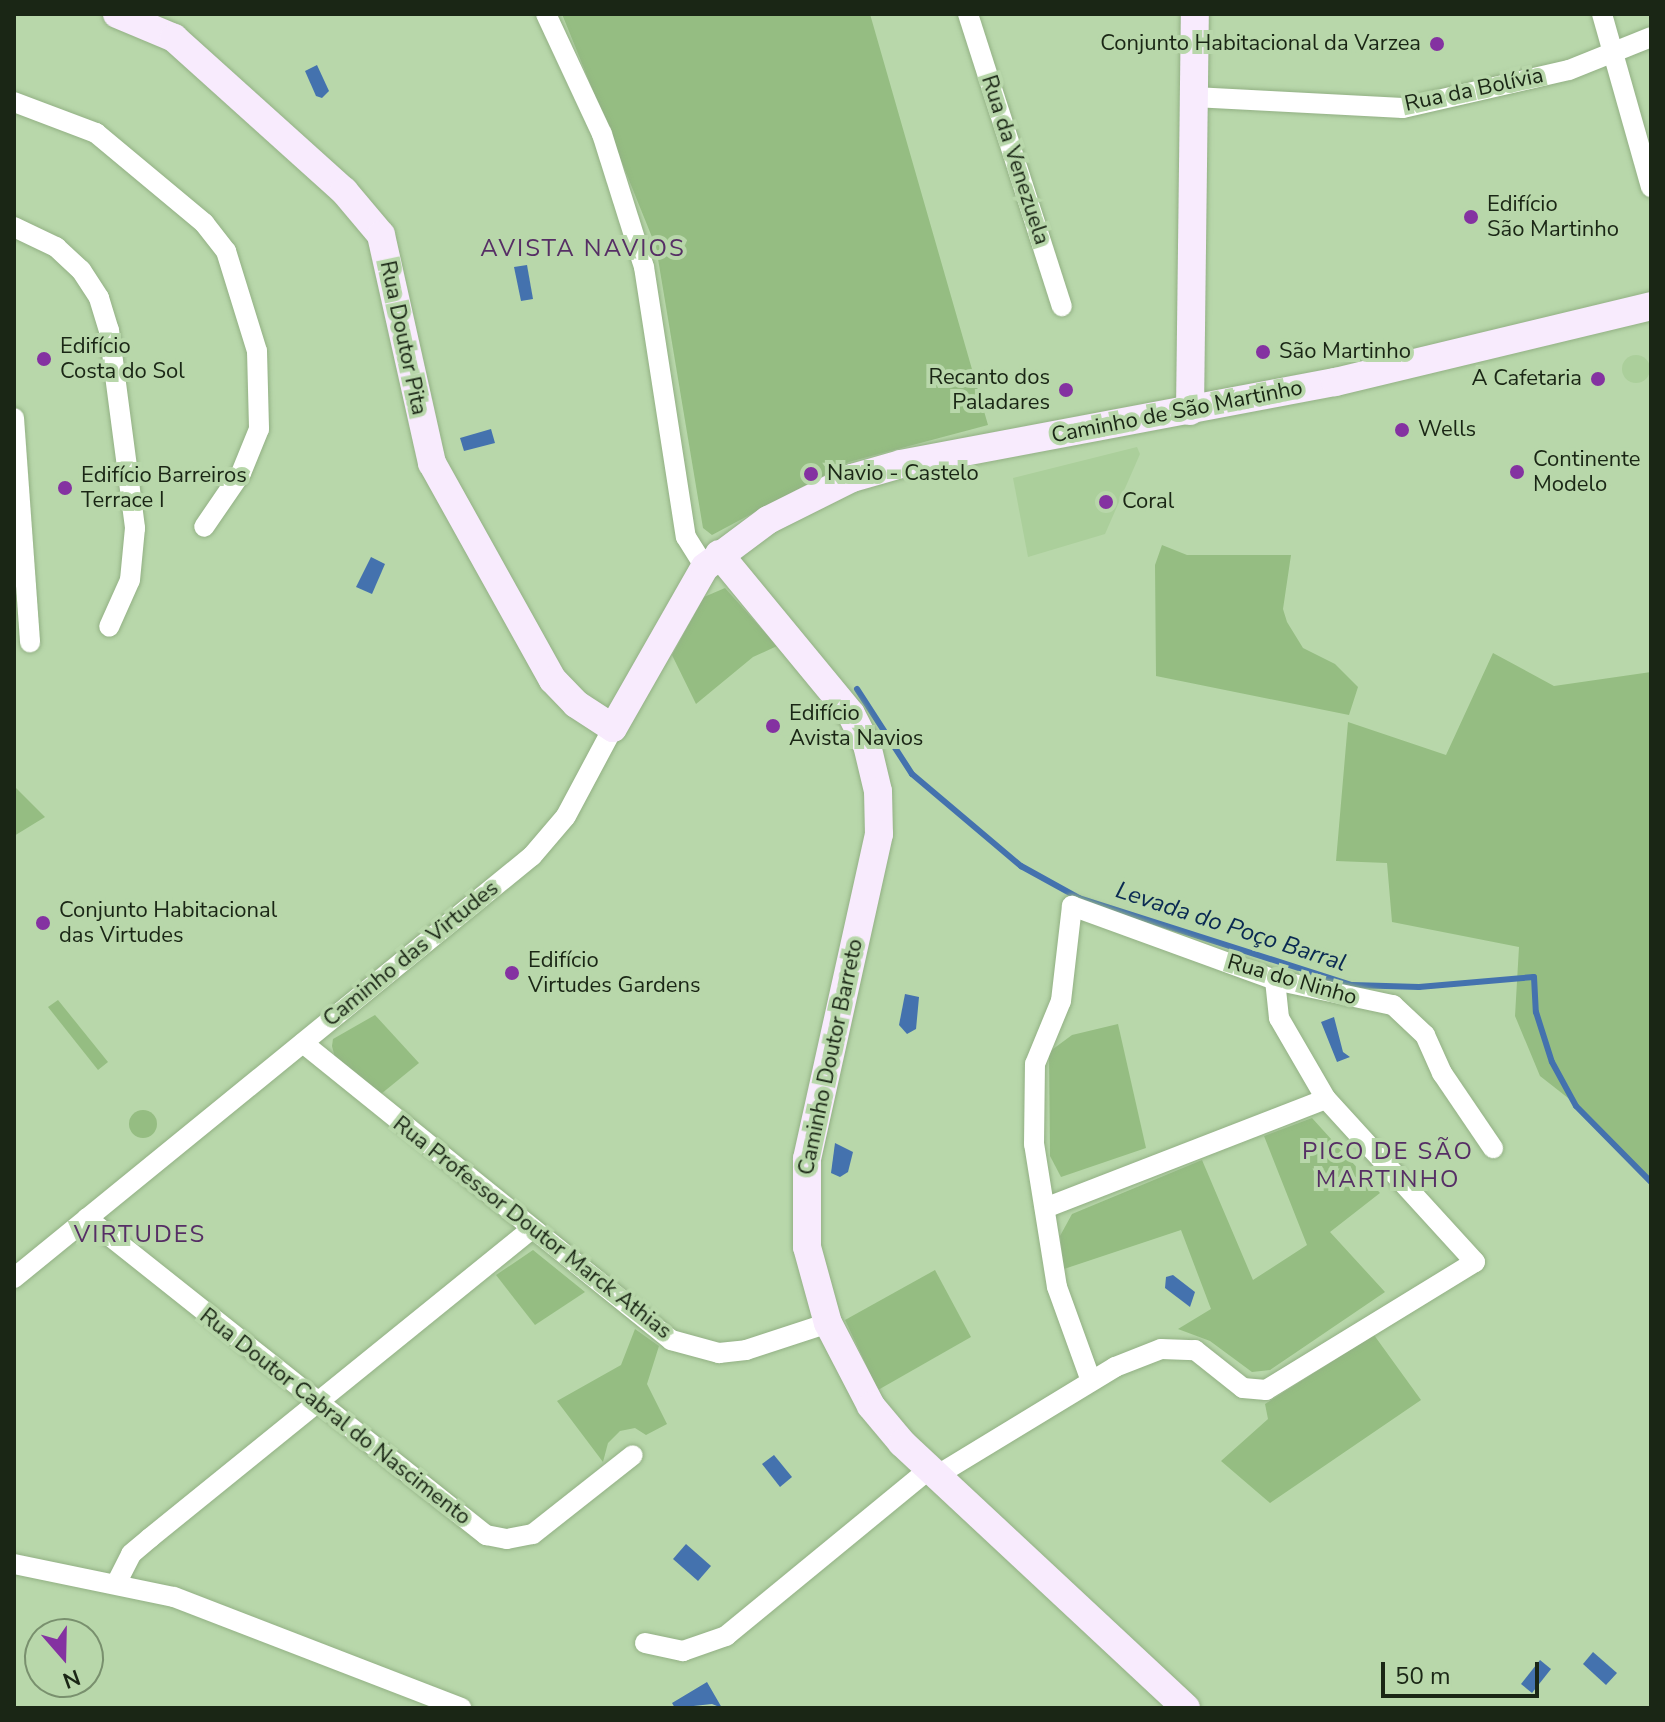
<!DOCTYPE html>
<html>
<head>
<meta charset="utf-8">
<style>
  body { margin:0 }
  #map { position:relative; width:1665px; height:1722px; overflow:hidden; background:#b8d7aa; font-family:"Nunito Sans",sans-serif }
  div>[style] { position:absolute }
  [style*='--x'] { left:calc(var(--x)*1px); top:calc(var(--y)*1px); width:calc(var(--w)*1px); rotate:calc(var(--a)*1deg) }
  .built>* { inset:0; background:#abcf9b }
  .round { border-radius:50% }
  .green>* { inset:0; background:#95bd82 }
  .water>* { inset:0; background:#4472ae }
  .stream>* { height:6px; margin:-3px; padding:0 3px; transform-origin:3px; border-radius:3px; background:#4472ae }
  .roads { filter:drop-shadow(0 0 2px #92b084) drop-shadow(0 0 2px #92b084) }
  .street>* { height:20px; margin:-10px; padding:0 10px; transform-origin:10px; border-radius:10px; background:#fff }
  .secondary>* { height:28px; margin:-14px; padding:0 14px; transform-origin:14px; border-radius:14px; background:#f8ebfd }
  .dots>* { width:22px; height:22px; translate:-50% -50%; box-sizing:border-box; border:4px solid #b8d7aa; border-radius:50% }
  span { translate:-50% -50%; white-space:nowrap; text-align:center; line-height:1.15; -webkit-text-stroke:8px #b8d7aa; paint-order:stroke }
  .poi-label { font-size:22px; color:#1a2615 }
  .right { translate:-100% -50%; text-align:right }
  .left { translate:0 -50%; text-align:left }
  .street-label { font-size:22px; color:#1a2615 }
  .neighbourhood-label { font-size:24px; color:#562e65; letter-spacing:2px }
  .water-label { font-size:24px; color:#092952; font-style:italic }
  .frame { position:absolute; inset:0; border:16px solid #1a2615; pointer-events:none }
  .north { position:absolute; left:24px; top:1618px; width:80px; height:80px; box-sizing:border-box; background:#b8d7aa; border:2px solid #79906e; border-radius:50%; rotate:160deg; font-size:22px; font-weight:700; line-height:32px; text-align:center; color:#1a2615 }
  .north::after { content:''; display:block; margin:auto; width:28px; height:36px; background:#8432a1; clip-path:polygon(50% 0,100% 100%,50% 72%,0 100%) }
  .scale { position:absolute; left:1381px; top:1662px; width:158px; height:36px; box-sizing:border-box; border:4px solid #1a2615; border-top:0; padding-left:10px; font-size:24px; line-height:28px; white-space:nowrap; color:#1a2615; -webkit-text-stroke:6px #b8d7aa; paint-order:stroke }
</style>
</head>
<body>
<div id="map">
  <div class="built">
    <div class="round" style="left:1622px;top:355px;width:28px;height:28px"></div>
    <div style="clip-path:polygon(1137px 447px,1140px 454px,1105px 534px,1028px 557px,1013px 478px)"></div>
  </div>
  <div class="green">
    <div style="clip-path:polygon(562px 14px,870px 14px,988px 425px,849px 462px,712px 535px,703px 528px,656px 247px)"></div>
    <div style="clip-path:polygon(1162px 545px,1187px 555px,1291px 555px,1283px 609px,1287px 622px,1303px 648px,1335px 664px,1358px 687px,1349px 715px,1156px 676px,1155px 565px)"></div>
    <div style="clip-path:polygon(725px 588px,777px 646px,753px 657px,696px 704px,672px 655px,704px 597px)"></div>
    <div style="clip-path:polygon(1493px 653px,1554px 686px,1651px 672px,1651px 1180px,1577px 1105px,1540px 1076px,1515px 1016px,1519px 947px,1392px 922px,1387px 863px,1336px 861px,1348px 722px,1446px 755px)"></div>
    <div style="clip-path:polygon(14px 786px,45px 817px,14px 836px)"></div>
    <div style="clip-path:polygon(58px 1000px,108px 1062px,98px 1070px,48px 1007px)"></div>
    <div style="clip-path:polygon(375px 1015px,419px 1063px,381px 1094px,335px 1058px,332px 1046px,333px 1039px)"></div>
    <div style="clip-path:polygon(1118px 1024px,1146px 1148px,1061px 1177px,1050px 1156px,1049px 1052px,1072px 1035px)"></div>
    <div class="round" style="left:129px;top:1110px;width:28px;height:28px"></div>
    <div style="clip-path:polygon(1312px 1118px,1380px 1193px,1330px 1232px,1385px 1292px,1270px 1370px,1252px 1372px,1210px 1341px,1178px 1329px,1211px 1309px,1181px 1230px,1064px 1269px,1060px 1236px,1072px 1214px,1202px 1160px,1253px 1280px,1307px 1245px,1264px 1136px)"></div>
    <div style="clip-path:polygon(533px 1250px,585px 1292px,535px 1325px,496px 1275px)"></div>
    <div style="clip-path:polygon(935px 1270px,971px 1337px,878px 1390px,845px 1320px)"></div>
    <div style="clip-path:polygon(635px 1329px,659px 1346px,647px 1384px,667px 1424px,646px 1435px,635px 1428px,620px 1431px,608px 1443px,603px 1462px,557px 1401px,621px 1365px)"></div>
    <div style="clip-path:polygon(1374px 1335px,1421px 1400px,1270px 1503px,1221px 1461px,1268px 1419px,1265px 1404px)"></div>
  </div>
  <div class="water">
    <div style="clip-path:polygon(317px 65px,329px 91px,322px 98px,316px 96px,305px 71px)"></div>
    <div style="clip-path:polygon(527px 265px,533px 299px,521px 301px,514px 267px)"></div>
    <div style="clip-path:polygon(491px 429px,495px 443px,464px 451px,460px 438px)"></div>
    <div style="clip-path:polygon(371px 557px,385px 564px,372px 594px,356px 587px)"></div>
    <div style="clip-path:polygon(905px 994px,919px 997px,916px 1029px,907px 1034px,899px 1025px)"></div>
    <div style="clip-path:polygon(1334px 1017px,1343px 1052px,1350px 1057px,1337px 1062px,1321px 1022px)"></div>
    <div style="clip-path:polygon(835px 1143px,853px 1152px,848px 1172px,840px 1177px,831px 1173px)"></div>
    <div style="clip-path:polygon(1173px 1275px,1195px 1292px,1190px 1307px,1165px 1288px,1166px 1277px)"></div>
    <div style="clip-path:polygon(774px 1455px,792px 1477px,780px 1487px,762px 1464px)"></div>
    <div style="clip-path:polygon(686px 1544px,711px 1566px,698px 1581px,673px 1559px)"></div>
    <div style="clip-path:polygon(1593px 1652px,1617px 1673px,1606px 1685px,1583px 1664px)"></div>
    <div style="clip-path:polygon(1540px 1660px,1551px 1669px,1532px 1693px,1521px 1684px)"></div>
    <div style="clip-path:polygon(707px 1682px,722px 1708px,712px 1704px,675px 1708px,672px 1703px)"></div>
  </div>
  <div class="stream">
    <div style="--x:857;--y:689;--w:101;--a:57.1"></div>
    <div style="--x:912;--y:774;--w:143;--a:40.2"></div>
    <div style="--x:1021;--y:866;--w:66;--a:28.9"></div>
    <div style="--x:1079;--y:898;--w:287;--a:17.7"></div>
    <div style="--x:1352;--y:985;--w:67;--a:1.7"></div>
    <div style="--x:1419;--y:987;--w:115;--a:-5"></div>
    <div style="--x:1534;--y:977;--w:35;--a:87"></div>
    <div style="--x:1536;--y:1012;--w:52;--a:72.3"></div>
    <div style="--x:1552;--y:1062;--w:50;--a:61.4"></div>
    <div style="--x:1576;--y:1106;--w:107;--a:45.4"></div>
  </div>
  <div class="roads">
    <div class="street">
      <div style="--x:546;--y:14;--w:132;--a:65"></div>
      <div style="--x:602;--y:134;--w:139;--a:72.5"></div>
      <div style="--x:644;--y:267;--w:273;--a:81.2"></div>
      <div style="--x:686;--y:537;--w:36;--a:58"></div>
      <div style="--x:968;--y:14;--w:307;--a:72.2"></div>
      <div style="--x:1602;--y:14;--w:180;--a:74.2"></div>
      <div style="--x:1194;--y:97;--w:209;--a:3"></div>
      <div style="--x:1403;--y:108;--w:170;--a:-12.9"></div>
      <div style="--x:1569;--y:70;--w:88;--a:-21.9"></div>
      <div style="--x:14;--y:102;--w:88;--a:20.7"></div>
      <div style="--x:96;--y:133;--w:141;--a:39.8"></div>
      <div style="--x:204;--y:223;--w:36;--a:52"></div>
      <div style="--x:226;--y:251;--w:105;--a:72.8"></div>
      <div style="--x:257;--y:351;--w:78;--a:88.5"></div>
      <div style="--x:259;--y:429;--w:48;--a:112.2"></div>
      <div style="--x:241;--y:473;--w:65;--a:124.4"></div>
      <div style="--x:14;--y:227;--w:47;--a:25.5"></div>
      <div style="--x:56;--y:247;--w:34;--a:43"></div>
      <div style="--x:81;--y:270;--w:33;--a:57"></div>
      <div style="--x:99;--y:298;--w:34;--a:73"></div>
      <div style="--x:109;--y:330;--w:200;--a:82.5"></div>
      <div style="--x:135;--y:528;--w:52;--a:95.5"></div>
      <div style="--x:130;--y:580;--w:51;--a:114.1"></div>
      <div style="--x:14;--y:418;--w:225;--a:85.9"></div>
      <div style="--x:303;--y:1043;--w:473;--a:38.9"></div>
      <div style="--x:671;--y:1340;--w:50;--a:15.2"></div>
      <div style="--x:719;--y:1353;--w:27;--a:-6"></div>
      <div style="--x:746;--y:1350;--w:86;--a:-18.2"></div>
      <div style="--x:1045;--y:1208;--w:301;--a:-21.2"></div>
      <div style="--x:87;--y:1218;--w:510;--a:38.47"></div>
      <div style="--x:486;--y:1535;--w:21;--a:11"></div>
      <div style="--x:507;--y:1539;--w:26;--a:-11"></div>
      <div style="--x:533;--y:1534;--w:127;--a:-38.3"></div>
      <div style="--x:14;--y:1278;--w:668;--a:-39.17"></div>
      <div style="--x:532;--y:856;--w:52;--a:-49.6"></div>
      <div style="--x:566;--y:816;--w:100;--a:-61.9"></div>
      <div style="--x:1091;--y:1381;--w:100;--a:-109.9"></div>
      <div style="--x:1057;--y:1287;--w:145;--a:-99.1"></div>
      <div style="--x:1034;--y:1144;--w:80;--a:-89.3"></div>
      <div style="--x:1035;--y:1064;--w:68;--a:-67.6"></div>
      <div style="--x:1061;--y:1001;--w:96;--a:-83.4"></div>
      <div style="--x:1072;--y:906;--w:216;--a:20"></div>
      <div style="--x:1275;--y:980;--w:121;--a:12"></div>
      <div style="--x:1393;--y:1005;--w:44;--a:43.2"></div>
      <div style="--x:1425;--y:1035;--w:42;--a:65.9"></div>
      <div style="--x:1442;--y:1073;--w:91;--a:55.8"></div>
      <div style="--x:936;--y:1476;--w:210;--a:-31.3"></div>
      <div style="--x:1115;--y:1367;--w:49;--a:-21.4"></div>
      <div style="--x:1161;--y:1349;--w:34;--a:2"></div>
      <div style="--x:1195;--y:1350;--w:61;--a:38.4"></div>
      <div style="--x:1243;--y:1388;--w:23;--a:5"></div>
      <div style="--x:1266;--y:1390;--w:245;--a:-31.5"></div>
      <div style="--x:1475;--y:1262;--w:221;--a:-132.4"></div>
      <div style="--x:1326;--y:1099;--w:94;--a:-120.1"></div>
      <div style="--x:1279;--y:1018;--w:38;--a:-96"></div>
      <div style="--x:14;--y:1564;--w:163;--a:11.7"></div>
      <div style="--x:174;--y:1597;--w:308;--a:21.1"></div>
      <div style="--x:117;--y:1582;--w:31;--a:-63"></div>
      <div style="--x:131;--y:1554;--w:25;--a:-40"></div>
      <div style="--x:150;--y:1538;--w:489;--a:-39"></div>
      <div style="--x:645;--y:1643;--w:39;--a:12"></div>
      <div style="--x:683;--y:1651;--w:46;--a:-19.2"></div>
      <div style="--x:726;--y:1636;--w:263;--a:-39.4"></div>
    </div>
    <div class="secondary">
      <div style="--x:117;--y:14;--w:62;--a:22.8"></div>
      <div style="--x:174;--y:38;--w:229;--a:42"></div>
      <div style="--x:344;--y:191;--w:57;--a:49.9"></div>
      <div style="--x:381;--y:235;--w:234;--a:77.4"></div>
      <div style="--x:432;--y:463;--w:248;--a:60.9"></div>
      <div style="--x:553;--y:680;--w:33;--a:46"></div>
      <div style="--x:576;--y:704;--w:44;--a:33"></div>
      <div style="--x:613;--y:728;--w:185;--a:-60.3"></div>
      <div style="--x:705;--y:567;--w:79;--a:-36.7"></div>
      <div style="--x:768;--y:520;--w:94;--a:-26.6"></div>
      <div style="--x:852;--y:478;--w:51;--a:-15.9"></div>
      <div style="--x:901;--y:464;--w:442;--a:-10.7"></div>
      <div style="--x:1335;--y:382;--w:325;--a:-13.5"></div>
      <div style="--x:1190;--y:411;--w:397;--a:-89.3"></div>
      <div style="--x:719;--y:554;--w:207;--a:50.5"></div>
      <div style="--x:851;--y:714;--w:35;--a:63"></div>
      <div style="--x:867;--y:745;--w:47;--a:76.6"></div>
      <div style="--x:878;--y:791;--w:43;--a:88.7"></div>
      <div style="--x:879;--y:834;--w:333;--a:102.5"></div>
      <div style="--x:807;--y:1159;--w:88;--a:90"></div>
      <div style="--x:807;--y:1247;--w:79;--a:74.6"></div>
      <div style="--x:828;--y:1323;--w:93;--a:62.6"></div>
      <div style="--x:871;--y:1406;--w:48;--a:50"></div>
      <div style="--x:902;--y:1443;--w:388;--a:43"></div>
    </div>
  </div>
  <div class="dots">
    <div style="left:1437px;top:44px;background:#8432a1"></div>
    <div style="left:1471px;top:217px;background:#8432a1"></div>
    <div style="left:1263px;top:352px;background:#8432a1"></div>
    <div style="left:44px;top:359px;background:#8432a1"></div>
    <div style="left:1598px;top:379px;background:#8432a1"></div>
    <div style="left:1066px;top:390px;background:#8432a1"></div>
    <div style="left:1402px;top:430px;background:#8432a1"></div>
    <div style="left:1517px;top:472px;background:#8432a1"></div>
    <div style="left:811px;top:474px;background:#8432a1"></div>
    <div style="left:65px;top:488px;background:#8432a1"></div>
    <div style="left:1106px;top:502px;background:#8432a1"></div>
    <div style="left:773px;top:726px;background:#8432a1"></div>
    <div style="left:43px;top:923px;background:#8432a1"></div>
    <div style="left:512px;top:973px;background:#8432a1"></div>
  </div>
  <div class="poi-label">
    <span class="right" style="left:1421px;top:44px">Conjunto Habitacional da Varzea</span>
    <span class="left" style="left:1487px;top:217px">Edifício<br>São Martinho</span>
    <span class="left" style="left:60px;top:359px">Edifício<br>Costa do Sol</span>
    <span class="left" style="left:1279px;top:352px">São Martinho</span>
    <span class="right" style="left:1050px;top:390px">Recanto dos<br>Paladares</span>
    <span class="right" style="left:1582px;top:379px">A Cafetaria</span>
    <span class="left" style="left:1418px;top:430px">Wells</span>
    <span class="left" style="left:1533px;top:472px">Continente<br>Modelo</span>
    <span class="left" style="left:827px;top:474px">Navio - Castelo</span>
    <span class="left" style="left:81px;top:488px">Edifício Barreiros<br>Terrace I</span>
    <span class="left" style="left:1122px;top:502px">Coral</span>
    <span class="left" style="left:789px;top:726px">Edifício<br>Avista Navios</span>
    <span class="left" style="left:59px;top:923px">Conjunto Habitacional<br>das Virtudes</span>
    <span class="left" style="left:528px;top:973px">Edifício<br>Virtudes Gardens</span>
  </div>
  <div class="street-label">
    <span style="left:1474px;top:90px;rotate:-12deg">Rua da Bolívia</span>
    <span style="left:1015px;top:160px;rotate:72deg">Rua da Venezuela</span>
    <span style="left:403px;top:338px;rotate:78deg">Rua Doutor Pita</span>
    <span style="left:1177px;top:412px;rotate:-11deg">Caminho de São Martinho</span>
    <span style="left:411px;top:954px;rotate:-39deg">Caminho das Virtudes</span>
    <span style="left:1292px;top:980px;rotate:16deg">Rua do Ninho</span>
    <span style="left:831px;top:1057px;rotate:-78deg">Caminho Doutor Barreto</span>
    <span style="left:532px;top:1228px;rotate:38deg">Rua Professor Doutor Marck Athias</span>
    <span style="left:335px;top:1417px;rotate:38deg">Rua Doutor Cabral do Nascimento</span>
  </div>
  <div class="neighbourhood-label">
    <span style="left:583px;top:249px">AVISTA NAVIOS</span>
    <span style="left:1388px;top:1166px">PICO DE SÃO<br>MARTINHO</span>
    <span style="left:140px;top:1235px">VIRTUDES</span>
  </div>
  <div class="water-label">
    <span style="left:1231px;top:927px;rotate:18deg">Levada do Poço Barral</span>
  </div>
  <div class="frame"></div>
  <div class="north">N</div>
  <div class="scale">50 m</div>
</div>
</body>
</html>
